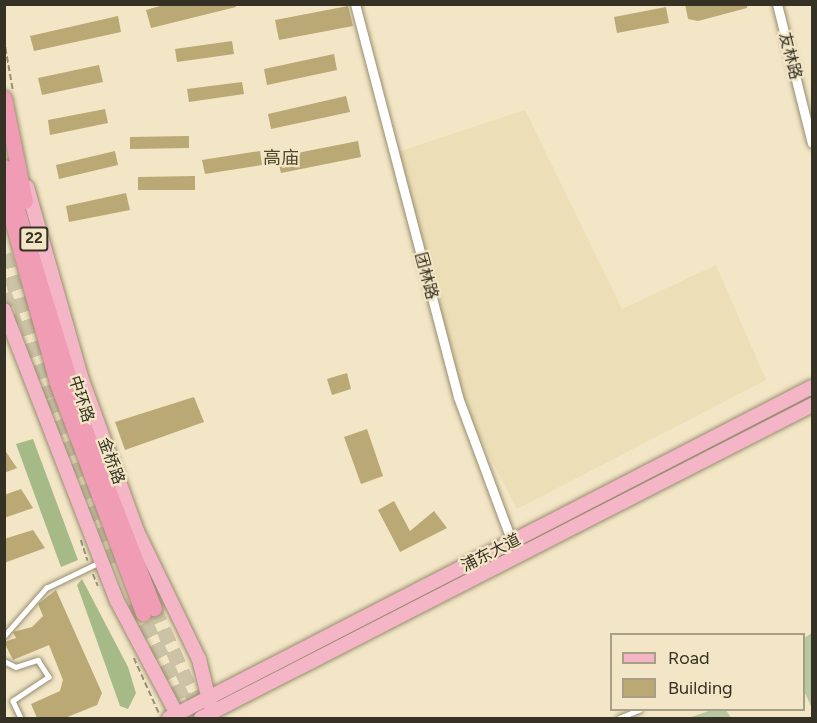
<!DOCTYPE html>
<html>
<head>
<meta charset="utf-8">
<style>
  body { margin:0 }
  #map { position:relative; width:817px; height:723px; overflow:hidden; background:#f2e6c6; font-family:Figtree,"Noto Sans SC",sans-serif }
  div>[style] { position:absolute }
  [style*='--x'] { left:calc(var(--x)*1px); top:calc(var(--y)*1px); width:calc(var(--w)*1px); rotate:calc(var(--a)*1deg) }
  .built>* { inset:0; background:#ecdeb6 }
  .green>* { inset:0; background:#b7c79f }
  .forest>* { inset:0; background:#a6ba88 }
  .building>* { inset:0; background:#baa875 }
  .trunk-tunnel>* { height:15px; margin-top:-7.5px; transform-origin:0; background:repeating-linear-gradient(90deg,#ccc2a6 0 15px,transparent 0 23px) }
  .path>* { height:1.5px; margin-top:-0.75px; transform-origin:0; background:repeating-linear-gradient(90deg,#99917a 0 6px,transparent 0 9px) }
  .roads { filter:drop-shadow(0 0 2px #978c6e) drop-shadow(0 0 2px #978c6e) }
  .service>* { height:4.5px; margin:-2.25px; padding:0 2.25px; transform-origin:2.25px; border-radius:2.25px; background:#fff }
  .minor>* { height:9px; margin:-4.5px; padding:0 4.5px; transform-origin:4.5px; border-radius:4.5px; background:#fff }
  .primary>* { height:14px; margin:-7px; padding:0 7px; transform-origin:7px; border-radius:7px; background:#f4b5c7 }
  .trunk>* { height:15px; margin:-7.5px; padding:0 7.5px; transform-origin:7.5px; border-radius:7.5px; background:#f09cb4 }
  span { translate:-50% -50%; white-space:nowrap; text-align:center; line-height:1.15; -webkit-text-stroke:4.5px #f2e6c6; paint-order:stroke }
  .shield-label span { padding:2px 4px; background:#f2e6c6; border:2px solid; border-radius:4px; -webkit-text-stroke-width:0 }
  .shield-label { font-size:15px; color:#353124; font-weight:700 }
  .street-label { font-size:16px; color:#353124 }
  .neighbourhood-label { font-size:18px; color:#51482c }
  .frame { position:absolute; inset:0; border:6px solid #353124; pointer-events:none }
  .legend { position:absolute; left:610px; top:633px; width:195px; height:78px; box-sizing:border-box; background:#f2e6c6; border:2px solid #a69e85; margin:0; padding:8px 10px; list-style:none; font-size:18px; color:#353124 }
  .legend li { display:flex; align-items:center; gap:12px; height:30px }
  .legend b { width:30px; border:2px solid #a69e85 }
</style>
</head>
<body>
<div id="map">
  <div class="built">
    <div style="clip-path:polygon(525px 110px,622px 309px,716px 265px,766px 380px,517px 509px,466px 410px,398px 152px)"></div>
  </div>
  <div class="green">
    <div style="clip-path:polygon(812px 633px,812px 705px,811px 706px,804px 691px,804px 638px)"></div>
    <div style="clip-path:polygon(712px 710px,726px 710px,731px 718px,688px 718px)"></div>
  </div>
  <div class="forest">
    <div style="clip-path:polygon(33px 439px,78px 560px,61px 567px,16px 444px)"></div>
    <div style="clip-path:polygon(82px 579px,128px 667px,136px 693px,128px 709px,120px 706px,77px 585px)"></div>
  </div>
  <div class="building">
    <div style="clip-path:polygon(167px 4px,235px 4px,236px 7px,151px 28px,146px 10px)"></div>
    <div style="clip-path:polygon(685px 4px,747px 4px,747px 8px,698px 21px,688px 19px)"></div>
    <div style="clip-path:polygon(348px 6px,353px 26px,279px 40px,275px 20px)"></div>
    <div style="clip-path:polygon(666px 7px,669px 23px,617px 33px,614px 17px)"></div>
    <div style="clip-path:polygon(118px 16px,121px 32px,34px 51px,30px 36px)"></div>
    <div style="clip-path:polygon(232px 41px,234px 54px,177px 62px,175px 49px)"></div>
    <div style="clip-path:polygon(334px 54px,337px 70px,267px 85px,264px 69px)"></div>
    <div style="clip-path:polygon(99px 65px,103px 82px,42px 95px,38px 78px)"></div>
    <div style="clip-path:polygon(242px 82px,244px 94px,189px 102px,187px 89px)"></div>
    <div style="clip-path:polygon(346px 96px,350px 112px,271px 129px,268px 114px)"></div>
    <div style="clip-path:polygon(105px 109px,108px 123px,50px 135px,48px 120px)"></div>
    <div style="clip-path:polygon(189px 136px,189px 148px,130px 149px,130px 137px)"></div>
    <div style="clip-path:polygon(358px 141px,361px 157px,281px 173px,277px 157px)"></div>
    <div style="clip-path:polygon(115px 151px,118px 165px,59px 179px,56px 165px)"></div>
    <div style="clip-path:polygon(260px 151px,262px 165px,205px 174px,202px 160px)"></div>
    <div style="clip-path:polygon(195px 176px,195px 190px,138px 190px,138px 177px)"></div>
    <div style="clip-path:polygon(126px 193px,130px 210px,69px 222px,66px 206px)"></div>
    <div style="clip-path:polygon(347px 373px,351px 389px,332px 395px,327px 379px)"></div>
    <div style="clip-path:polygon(194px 397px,204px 422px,125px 450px,115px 422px)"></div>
    <div style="clip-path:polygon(367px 429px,383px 476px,361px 484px,344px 437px)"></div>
    <div style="clip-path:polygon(4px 449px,17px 468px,4px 473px)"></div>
    <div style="clip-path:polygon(21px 489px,33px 508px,4px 518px,4px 495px)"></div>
    <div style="clip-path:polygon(394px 501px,410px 531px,434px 511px,447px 528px,400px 552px,378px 510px)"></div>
    <div style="clip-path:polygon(33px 530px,45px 548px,4px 563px,4px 539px)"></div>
    <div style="clip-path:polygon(56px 590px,102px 693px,97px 705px,65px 718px,37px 718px,31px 704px,60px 691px,63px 680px,49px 645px,13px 660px,4px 642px,16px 638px,13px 632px,32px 627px,43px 616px,38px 604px)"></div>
  </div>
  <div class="trunk-tunnel">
    <div style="--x:4;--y:254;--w:151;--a:71.9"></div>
    <div style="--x:51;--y:398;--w:179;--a:68"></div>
    <div style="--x:4;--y:293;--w:33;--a:70"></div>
    <div style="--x:135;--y:602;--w:130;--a:63.4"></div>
    <div style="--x:154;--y:608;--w:118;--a:66"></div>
  </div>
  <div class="path">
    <div style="--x:4;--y:39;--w:52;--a:80"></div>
    <div style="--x:81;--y:540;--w:22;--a:72"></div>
    <div style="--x:93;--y:574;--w:13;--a:67"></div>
    <div style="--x:134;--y:658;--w:60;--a:65.6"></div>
  </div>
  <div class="roads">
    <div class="service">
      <div style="--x:4;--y:636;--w:64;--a:-48.8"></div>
      <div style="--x:46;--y:588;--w:60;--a:-25.7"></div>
      <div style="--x:4;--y:661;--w:13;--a:27"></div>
      <div style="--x:16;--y:667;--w:23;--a:-18"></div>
      <div style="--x:38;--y:660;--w:20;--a:57"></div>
      <div style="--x:49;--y:677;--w:43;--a:146.3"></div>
      <div style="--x:13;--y:701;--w:19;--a:65"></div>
      <div style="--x:619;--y:718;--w:22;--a:-22"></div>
    </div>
    <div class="minor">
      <div style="--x:355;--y:4;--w:406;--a:75.3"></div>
      <div style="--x:458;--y:397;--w:155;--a:69.6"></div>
      <div style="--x:777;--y:4;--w:143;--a:75.9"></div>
    </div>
    <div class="primary">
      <div style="--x:27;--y:187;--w:198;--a:74.1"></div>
      <div style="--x:81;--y:377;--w:164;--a:70"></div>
      <div style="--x:137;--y:531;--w:142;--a:64.2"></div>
      <div style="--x:199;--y:659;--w:46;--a:76.3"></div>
      <div style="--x:4;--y:310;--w:312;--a:68.8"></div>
      <div style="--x:117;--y:601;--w:132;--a:62.1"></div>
      <div style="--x:169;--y:718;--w:723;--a:-27.24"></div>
      <div style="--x:201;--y:718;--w:687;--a:-27.12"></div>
    </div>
    <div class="trunk">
      <div style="--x:4;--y:98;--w:105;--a:78.5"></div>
      <div style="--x:4;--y:167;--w:278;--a:72.9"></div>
      <div style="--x:86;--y:433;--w:188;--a:68.8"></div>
      <div style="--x:5;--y:195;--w:195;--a:74.5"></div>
      <div style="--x:57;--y:383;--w:246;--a:69.5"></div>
    </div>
  </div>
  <div class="shield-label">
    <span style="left:34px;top:239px">22</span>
  </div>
  <div class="street-label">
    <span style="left:790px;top:56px;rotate:76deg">友林路</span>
    <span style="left:426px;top:276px;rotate:75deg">团林路</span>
    <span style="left:81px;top:399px;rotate:72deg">中环路</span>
    <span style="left:111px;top:461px;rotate:70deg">金桥路</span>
    <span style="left:491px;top:553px;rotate:-27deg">浦东大道</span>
  </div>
  <div class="neighbourhood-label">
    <span style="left:281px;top:158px">高庙</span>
  </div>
  <div class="frame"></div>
  <ul class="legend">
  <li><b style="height:8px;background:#f4b5c7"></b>Road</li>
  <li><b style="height:16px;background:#baa875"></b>Building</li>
  </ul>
</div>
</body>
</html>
